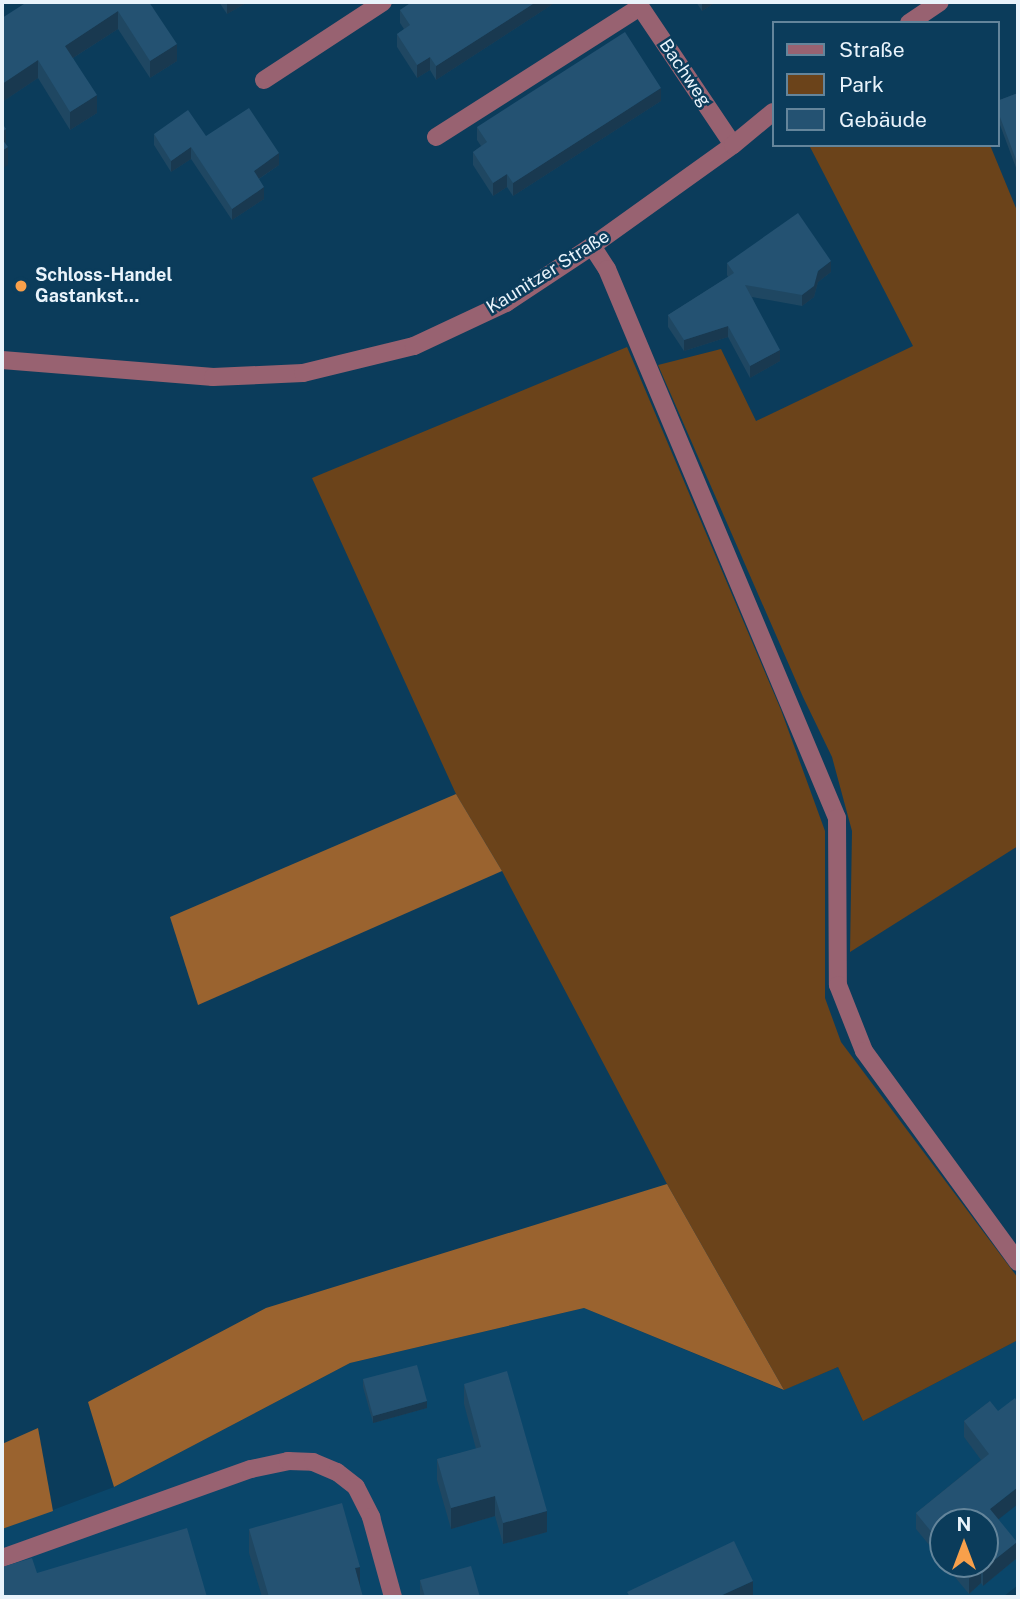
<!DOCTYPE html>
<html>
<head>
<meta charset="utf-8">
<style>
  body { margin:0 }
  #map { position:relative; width:1020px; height:1599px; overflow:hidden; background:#0b3c5b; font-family:"Public Sans",sans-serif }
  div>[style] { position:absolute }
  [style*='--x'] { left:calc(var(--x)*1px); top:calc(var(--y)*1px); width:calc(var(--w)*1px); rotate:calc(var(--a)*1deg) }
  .built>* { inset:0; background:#0a466a }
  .green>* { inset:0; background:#6b431a }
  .forest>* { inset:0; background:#9a632f }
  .service>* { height:18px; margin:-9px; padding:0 9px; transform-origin:9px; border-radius:9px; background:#986271 }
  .minor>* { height:18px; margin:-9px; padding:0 9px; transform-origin:9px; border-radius:9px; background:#986271 }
  .tertiary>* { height:18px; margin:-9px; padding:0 9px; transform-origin:9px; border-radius:9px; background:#986271 }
  .wall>* { inset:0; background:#1f4762 }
  .shaded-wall>* { inset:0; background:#193950 }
  .building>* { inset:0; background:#245272 }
  .dots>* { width:19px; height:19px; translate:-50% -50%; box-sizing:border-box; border:4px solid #0b3c5b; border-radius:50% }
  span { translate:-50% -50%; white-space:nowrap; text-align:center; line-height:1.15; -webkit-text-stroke:5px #0b3c5b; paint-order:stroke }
  .street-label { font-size:18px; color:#e9f3fb }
  .poi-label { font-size:18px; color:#e9f3fb; font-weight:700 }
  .left { translate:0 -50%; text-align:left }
  .frame { position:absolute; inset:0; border:4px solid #e9f3fb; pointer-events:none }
  .legend { position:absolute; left:772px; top:21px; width:228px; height:126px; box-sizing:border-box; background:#0b3c5b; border:2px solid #64859b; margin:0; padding:9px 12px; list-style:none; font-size:21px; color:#e9f3fb }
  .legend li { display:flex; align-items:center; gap:14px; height:35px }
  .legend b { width:35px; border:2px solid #64859b }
  .north { position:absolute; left:929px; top:1508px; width:70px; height:70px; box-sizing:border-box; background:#0b3c5b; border:2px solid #64859b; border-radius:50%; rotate:0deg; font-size:19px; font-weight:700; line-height:28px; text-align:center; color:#e9f3fb }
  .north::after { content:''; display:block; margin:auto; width:24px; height:32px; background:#f8a04b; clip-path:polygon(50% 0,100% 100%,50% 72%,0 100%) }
</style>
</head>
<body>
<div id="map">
  <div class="built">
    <div style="clip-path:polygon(evenodd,584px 1308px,783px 1390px,838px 1367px,863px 1421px,1018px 1340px,1018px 1585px,1003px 1597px,2px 1597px,2px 1529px,114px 1487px,350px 1363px,584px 1308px,943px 1522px,985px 1522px,985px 1564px,943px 1564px,943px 1522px)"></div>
  </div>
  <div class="green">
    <div style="clip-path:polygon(809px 145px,990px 145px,1018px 213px,1018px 846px,850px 952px,852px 831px,832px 757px,803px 697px,658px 365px,721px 349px,756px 421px,913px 346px)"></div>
    <div style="clip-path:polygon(627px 347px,781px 710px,825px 831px,825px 998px,841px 1042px,1018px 1278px,1018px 1340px,863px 1421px,838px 1367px,784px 1390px,667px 1184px,502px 871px,456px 794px,312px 478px)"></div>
  </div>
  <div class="forest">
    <div style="clip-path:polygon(456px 794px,502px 871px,198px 1005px,170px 917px)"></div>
    <div style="clip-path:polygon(667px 1184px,784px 1390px,584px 1308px,350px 1363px,114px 1487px,88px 1402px,266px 1308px)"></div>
    <div style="clip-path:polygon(38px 1428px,53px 1511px,2px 1529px,2px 1444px)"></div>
  </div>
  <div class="service">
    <div style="--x:264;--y:80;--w:142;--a:-33.2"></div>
    <div style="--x:436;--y:137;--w:242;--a:-32.5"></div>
    <div style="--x:592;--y:246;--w:27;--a:57"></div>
    <div style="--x:607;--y:269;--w:595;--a:67.27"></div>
    <div style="--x:837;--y:818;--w:167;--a:89.7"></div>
    <div style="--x:838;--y:985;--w:71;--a:68.5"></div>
    <div style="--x:864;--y:1051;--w:261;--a:53.9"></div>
    <div style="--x:2;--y:1558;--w:264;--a:-19.7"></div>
    <div style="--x:251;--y:1469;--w:38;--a:-12"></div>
    <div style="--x:288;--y:1461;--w:25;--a:2"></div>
    <div style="--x:313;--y:1462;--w:26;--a:23"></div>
    <div style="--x:337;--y:1472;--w:24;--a:38"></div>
    <div style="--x:356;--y:1487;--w:34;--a:63"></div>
    <div style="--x:371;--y:1517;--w:83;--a:74.6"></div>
  </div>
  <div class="minor">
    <div style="--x:637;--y:2;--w:172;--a:56.1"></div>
  </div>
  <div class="tertiary">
    <div style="--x:909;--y:23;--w:37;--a:-34"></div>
    <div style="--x:2;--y:360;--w:212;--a:4.6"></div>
    <div style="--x:213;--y:377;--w:90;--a:-2.5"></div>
    <div style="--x:303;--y:373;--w:114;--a:-13.7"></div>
    <div style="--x:414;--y:346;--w:102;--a:-25.1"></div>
    <div style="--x:506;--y:303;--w:103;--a:-33.5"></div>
    <div style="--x:592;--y:246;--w:173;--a:-35.6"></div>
    <div style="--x:733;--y:145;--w:52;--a:-39.5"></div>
  </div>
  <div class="wall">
    <div style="clip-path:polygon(219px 2px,248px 2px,227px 14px)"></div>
    <div style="clip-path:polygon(412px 2px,556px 2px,436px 80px,430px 70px,417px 78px,397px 47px,397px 34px,404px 29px,400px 23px,400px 10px)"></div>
    <div style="clip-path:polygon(696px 2px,716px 2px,702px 11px)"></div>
    <div style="clip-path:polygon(152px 6px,177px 61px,150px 78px,118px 29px,73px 58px,97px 113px,70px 130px,38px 78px,2px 102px,2px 18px)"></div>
    <div style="clip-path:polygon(1018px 93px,1018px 173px,997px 117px,997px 101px)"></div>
    <div style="clip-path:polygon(661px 101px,513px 196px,507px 187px,493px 196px,473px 165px,473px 152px,481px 146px,477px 140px,477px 127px)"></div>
    <div style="clip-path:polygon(154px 134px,206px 136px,279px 165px,259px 179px,264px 199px,232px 220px,191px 159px,171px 172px,154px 145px)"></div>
    <div style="clip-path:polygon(727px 263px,831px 272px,818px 282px,814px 297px,802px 306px,752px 297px,780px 361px,750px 378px,728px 337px,684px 351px,668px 327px,668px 315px,728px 277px,727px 275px)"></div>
    <div style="clip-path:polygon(363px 1379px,427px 1408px,373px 1423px,363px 1387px)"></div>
    <div style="clip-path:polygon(464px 1384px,547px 1532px,503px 1544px,495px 1516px,451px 1529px,437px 1480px,437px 1459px,476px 1449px,464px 1404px)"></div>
    <div style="clip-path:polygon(990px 1401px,998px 1519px,1017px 1558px,983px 1586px,981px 1583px,969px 1594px,944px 1564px,985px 1564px,943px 1522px,943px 1562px,916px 1529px,916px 1513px,981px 1460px,964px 1437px,964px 1421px)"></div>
    <div style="clip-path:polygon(249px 1529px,360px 1588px,363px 1597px,262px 1597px,249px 1553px)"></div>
    <div style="clip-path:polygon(420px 1580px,480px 1597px,420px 1597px)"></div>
  </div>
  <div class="shaded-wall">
    <div style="clip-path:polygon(227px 2px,248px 2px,227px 14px)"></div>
    <div style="clip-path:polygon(536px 2px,556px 2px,436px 80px,436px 66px)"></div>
    <div style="clip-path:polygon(702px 2px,716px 2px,702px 11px)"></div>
    <div style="clip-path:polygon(118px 11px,118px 29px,65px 63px,65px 46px)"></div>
    <div style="clip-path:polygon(177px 44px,177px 61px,150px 78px,150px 61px)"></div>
    <div style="clip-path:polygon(430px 57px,430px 70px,417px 78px,417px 65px)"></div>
    <div style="clip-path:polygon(38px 60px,38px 78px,2px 102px,2px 84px)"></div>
    <div style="clip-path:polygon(661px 88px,661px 101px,513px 196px,513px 183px)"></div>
    <div style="clip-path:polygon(97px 95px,97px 113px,70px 130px,70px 112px)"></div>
    <div style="clip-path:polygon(6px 129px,6px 147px,2px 149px,2px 132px)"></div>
    <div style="clip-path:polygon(8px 147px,8px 165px,2px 169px,2px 151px)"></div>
    <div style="clip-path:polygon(191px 147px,191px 159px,171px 172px,171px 161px)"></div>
    <div style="clip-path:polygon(279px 153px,279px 165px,254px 182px,254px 171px)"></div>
    <div style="clip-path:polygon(507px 174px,507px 187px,493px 196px,493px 183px)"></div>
    <div style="clip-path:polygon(264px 187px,264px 199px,232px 220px,232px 209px)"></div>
    <div style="clip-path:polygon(831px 261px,831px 272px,818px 282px,814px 297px,802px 306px,802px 295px,818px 271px)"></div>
    <div style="clip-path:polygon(728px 326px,728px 337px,684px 351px,684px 340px)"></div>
    <div style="clip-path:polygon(780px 350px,780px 361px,750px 378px,750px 366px)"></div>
    <div style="clip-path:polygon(427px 1401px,427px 1408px,373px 1423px,373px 1416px)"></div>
    <div style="clip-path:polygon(1018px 1487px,1018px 1504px,990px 1526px,990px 1509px)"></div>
    <div style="clip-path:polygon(495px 1496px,495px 1516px,451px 1529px,451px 1508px)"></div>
    <div style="clip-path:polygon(547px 1511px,547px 1532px,503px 1544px,503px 1523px)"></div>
    <div style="clip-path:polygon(1017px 1542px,1017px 1558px,983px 1586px,983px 1569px)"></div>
    <div style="clip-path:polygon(360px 1567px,360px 1590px,355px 1568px)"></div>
    <div style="clip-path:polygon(981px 1567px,981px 1583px,969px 1594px,969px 1578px)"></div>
    <div style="clip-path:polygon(753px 1581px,753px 1597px,718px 1597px)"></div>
  </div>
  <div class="building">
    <div style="clip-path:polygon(27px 2px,149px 2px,177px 44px,150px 61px,118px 11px,65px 46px,97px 95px,70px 112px,38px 60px,2px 84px,2px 18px)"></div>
    <div style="clip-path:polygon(412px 2px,536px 2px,436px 66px,430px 57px,417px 65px,397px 34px,410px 25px,400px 10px)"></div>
    <div style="clip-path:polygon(625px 32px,661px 88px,513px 183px,507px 174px,493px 183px,473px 152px,487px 142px,477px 127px)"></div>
    <div style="clip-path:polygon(1018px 93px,1018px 165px,997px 109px,997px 101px)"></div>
    <div style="clip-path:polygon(249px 108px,279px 153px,254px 171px,264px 187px,232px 209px,191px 147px,171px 161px,154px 134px,188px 110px,206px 136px)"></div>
    <div style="clip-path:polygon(2px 123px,6px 129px,2px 132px)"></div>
    <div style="clip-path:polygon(2px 139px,8px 147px,2px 151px)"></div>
    <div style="clip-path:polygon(798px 213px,831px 261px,818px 271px,814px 286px,802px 295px,745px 285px,780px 350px,750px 366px,728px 326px,684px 340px,668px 315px,734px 273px,727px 263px)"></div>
    <div style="clip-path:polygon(417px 1365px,427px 1401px,373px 1416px,363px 1379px)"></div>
    <div style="clip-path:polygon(507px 1371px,547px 1511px,503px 1523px,495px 1496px,451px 1508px,437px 1459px,481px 1447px,464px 1384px)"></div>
    <div style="clip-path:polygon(1015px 1398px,1018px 1403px,1018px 1487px,990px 1509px,1017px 1542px,983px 1569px,981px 1567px,969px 1578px,957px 1564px,985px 1564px,985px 1522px,943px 1522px,943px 1546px,916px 1513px,989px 1454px,964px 1421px,990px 1401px,998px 1411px)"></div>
    <div style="clip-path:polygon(342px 1503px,360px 1567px,355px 1568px,363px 1597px,269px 1597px,249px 1529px)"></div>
    <div style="clip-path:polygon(187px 1528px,207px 1597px,2px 1597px,2px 1567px,32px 1558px,37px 1573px)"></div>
    <div style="clip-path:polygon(734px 1541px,753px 1581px,718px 1597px,630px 1597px,627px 1592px)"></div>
    <div style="clip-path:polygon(471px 1566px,480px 1597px,425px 1597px,420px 1580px)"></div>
  </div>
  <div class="dots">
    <div style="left:21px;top:286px;background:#f8a04b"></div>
  </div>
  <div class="street-label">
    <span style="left:685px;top:73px;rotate:56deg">Bachweg</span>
    <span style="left:548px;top:272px;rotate:-32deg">Kaunitzer Straße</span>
  </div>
  <div class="poi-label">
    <span class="left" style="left:35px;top:286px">Schloss-Handel<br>Gastankst...</span>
  </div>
  <div class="frame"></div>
  <ul class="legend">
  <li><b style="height:9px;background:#986271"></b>Straße</li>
  <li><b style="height:19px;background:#6b431a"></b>Park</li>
  <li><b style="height:19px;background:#245272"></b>Gebäude</li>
  </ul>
  <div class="north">N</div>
</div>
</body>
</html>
